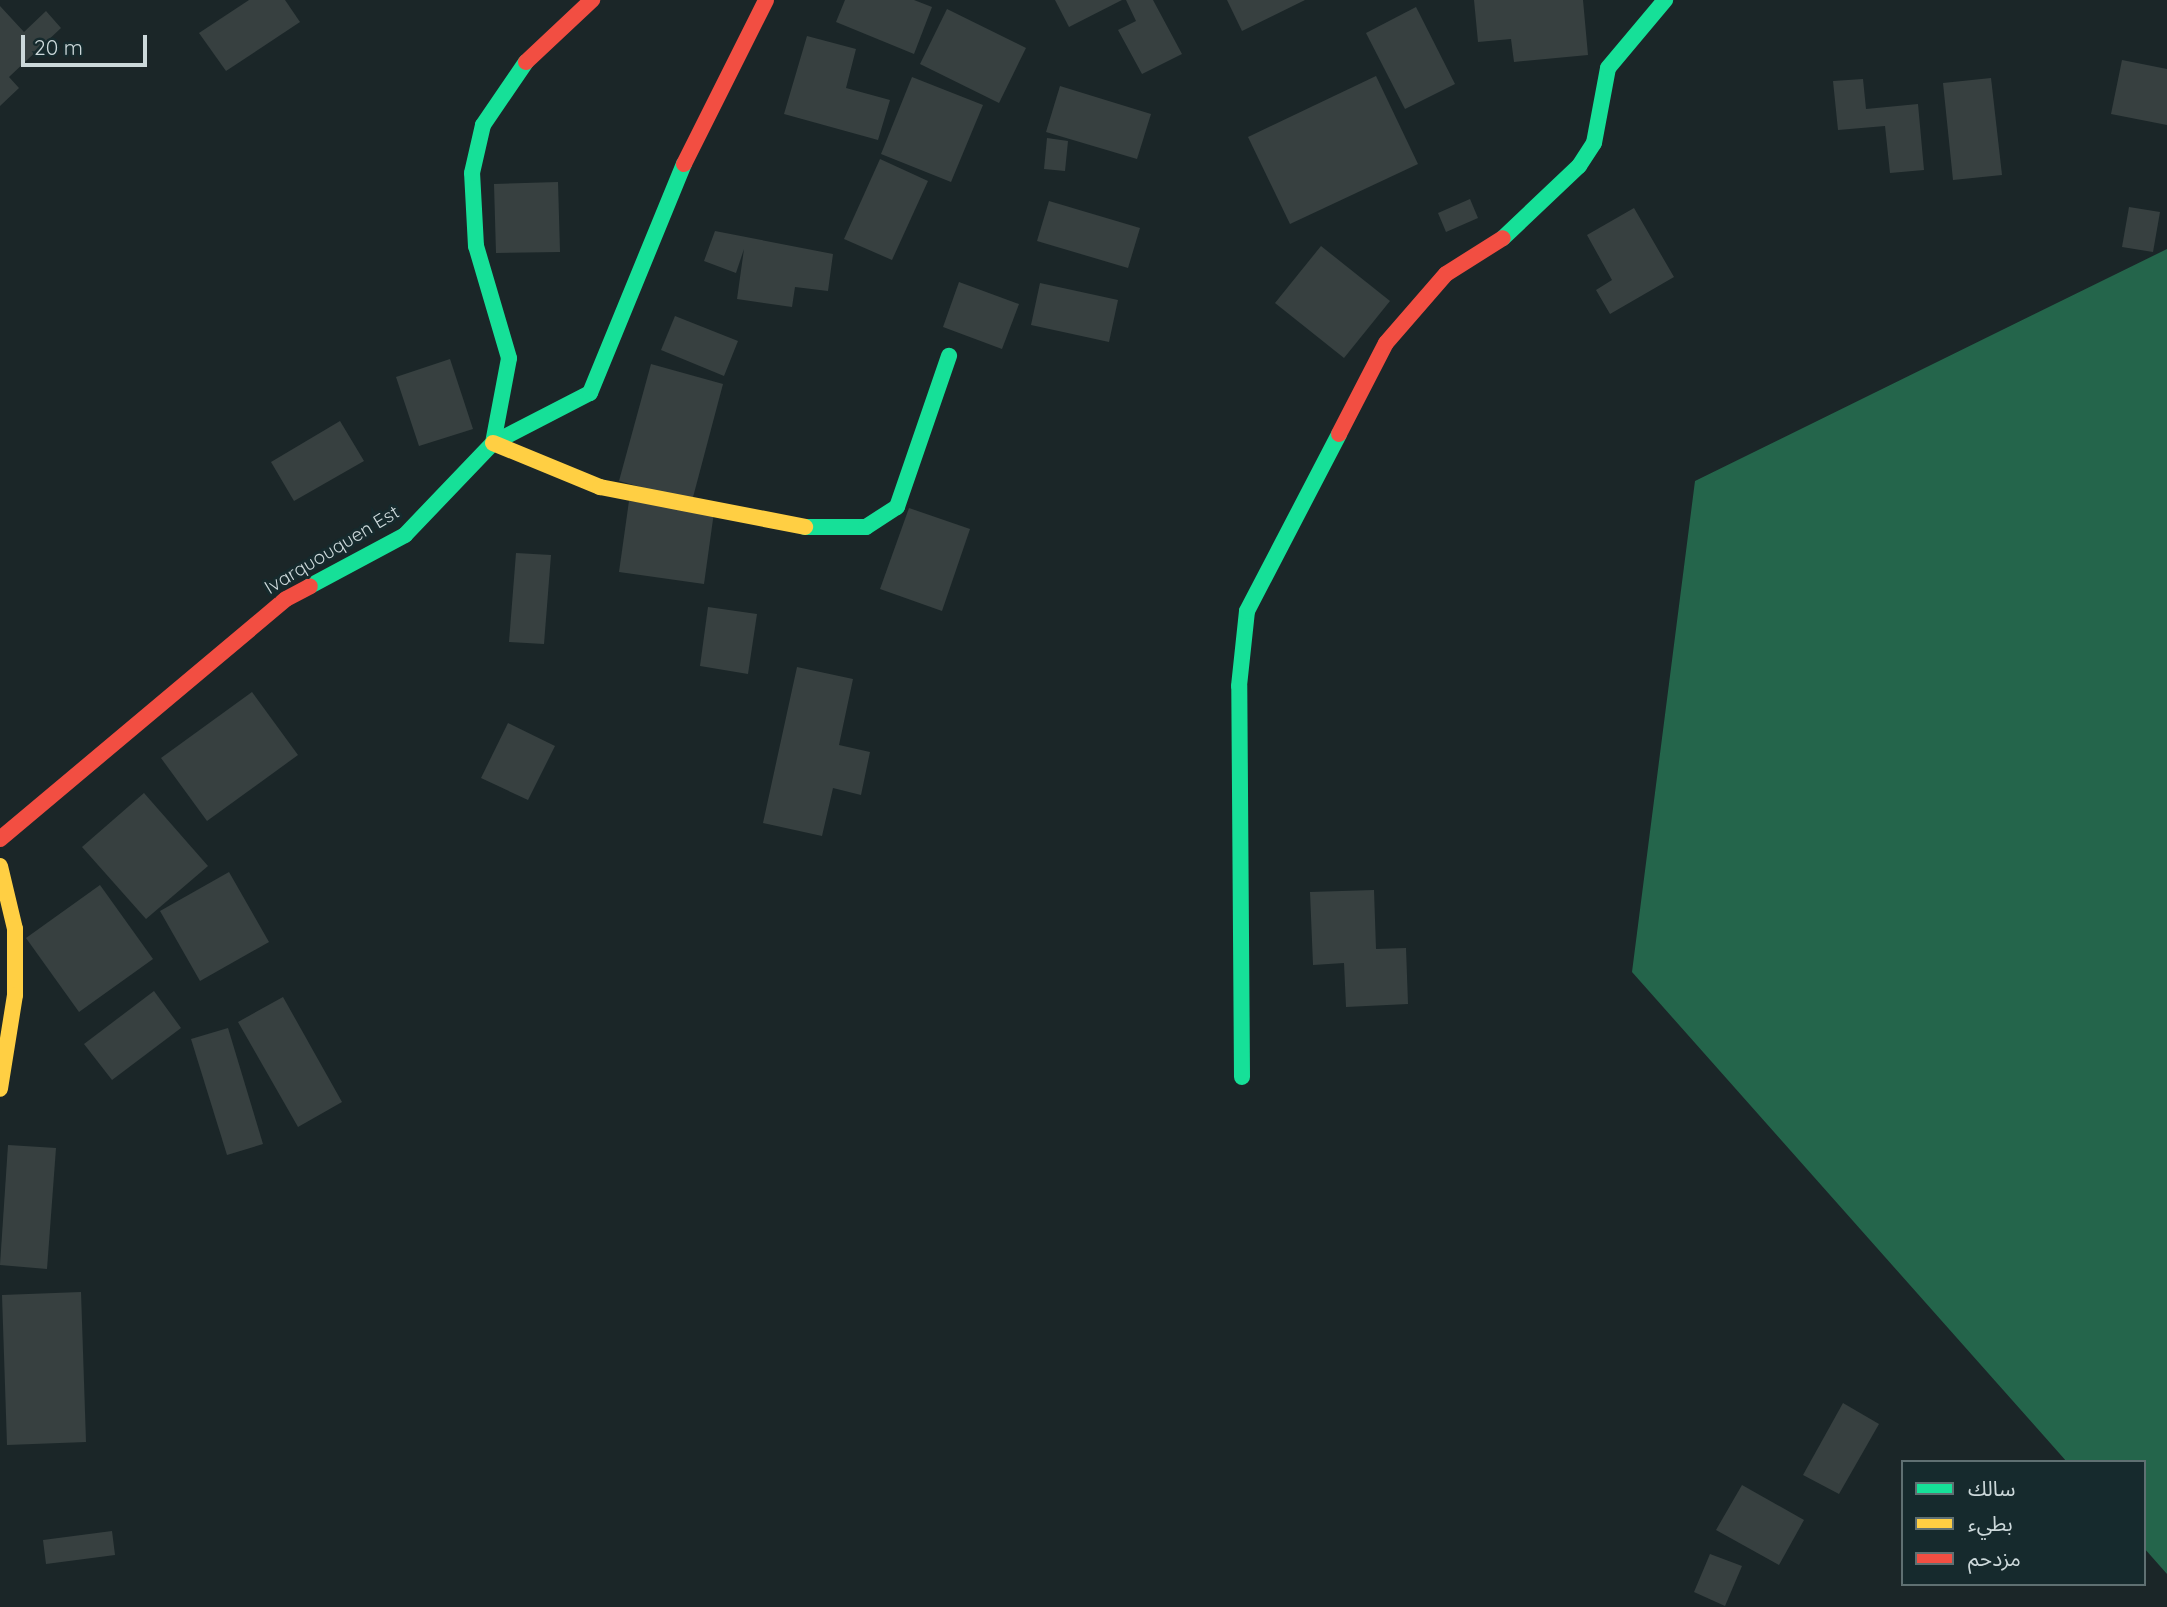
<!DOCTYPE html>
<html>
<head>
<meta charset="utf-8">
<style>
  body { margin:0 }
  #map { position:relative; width:2167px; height:1607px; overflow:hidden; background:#1b2628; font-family:Quicksand,"Noto Sans Arabic",sans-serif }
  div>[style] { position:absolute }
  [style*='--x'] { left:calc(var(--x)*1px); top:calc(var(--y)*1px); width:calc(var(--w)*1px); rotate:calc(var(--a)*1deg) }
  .forest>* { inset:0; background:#24654b }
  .building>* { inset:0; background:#374040 }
  .fast>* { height:16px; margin:-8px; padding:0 8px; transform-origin:8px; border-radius:8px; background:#16e098 }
  .slow>* { height:16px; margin:-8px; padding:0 8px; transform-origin:8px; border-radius:8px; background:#ffcf43 }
  .jam>* { height:16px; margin:-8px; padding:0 8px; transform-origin:8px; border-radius:8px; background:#f24e42 }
  span { translate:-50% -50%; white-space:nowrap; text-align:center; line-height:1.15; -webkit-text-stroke:6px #162a2d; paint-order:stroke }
  .street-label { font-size:19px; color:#ccd8da }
  .legend { position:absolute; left:1901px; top:1460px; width:245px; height:126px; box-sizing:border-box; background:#162a2d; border:2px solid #5f7072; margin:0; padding:9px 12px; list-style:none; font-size:21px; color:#ccd8da }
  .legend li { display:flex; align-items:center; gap:14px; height:35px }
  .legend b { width:35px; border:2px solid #5f7072 }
  .scale { position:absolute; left:21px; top:35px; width:126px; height:32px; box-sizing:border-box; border:4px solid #ccd8da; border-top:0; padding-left:9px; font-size:21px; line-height:24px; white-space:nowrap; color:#ccd8da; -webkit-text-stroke:5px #162a2d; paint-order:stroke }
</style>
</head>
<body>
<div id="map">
  <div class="forest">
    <div style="clip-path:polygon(2167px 249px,2167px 1574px,2144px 1548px,2144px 1462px,2067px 1462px,1632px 972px,1695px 481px)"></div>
  </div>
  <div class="building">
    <div style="clip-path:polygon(249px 0,285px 0,300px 22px,226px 71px,199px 33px)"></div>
    <div style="clip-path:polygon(845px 0,914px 0,932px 7px,914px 54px,836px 22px)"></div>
    <div style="clip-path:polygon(1055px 0,1122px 0,1069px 27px)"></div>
    <div style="clip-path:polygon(1126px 0,1153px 0,1182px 54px,1142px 74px,1118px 30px,1136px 21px)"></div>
    <div style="clip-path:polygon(1227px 0,1305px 0,1242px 31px)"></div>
    <div style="clip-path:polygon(1474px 0,1583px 0,1588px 55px,1514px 62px,1511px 39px,1478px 42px)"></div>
    <div style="clip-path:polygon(0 6px,24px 32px,46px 11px,61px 28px,9px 77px,19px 88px,0 106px)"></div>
    <div style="clip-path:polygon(1416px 7px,1455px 84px,1405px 109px,1366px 33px)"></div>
    <div style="clip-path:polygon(947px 9px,1026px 48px,999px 103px,920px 64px)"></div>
    <div style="clip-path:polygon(807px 36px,856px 49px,846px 88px,890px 100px,878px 140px,784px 114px)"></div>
    <div style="clip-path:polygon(2122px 60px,2167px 69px,2167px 125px,2111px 114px)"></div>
    <div style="clip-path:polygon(1376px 76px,1418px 164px,1290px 224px,1248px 137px)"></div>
    <div style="clip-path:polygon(912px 77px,983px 105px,951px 182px,881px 154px)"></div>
    <div style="clip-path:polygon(1991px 78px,2002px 175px,1953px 180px,1943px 83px)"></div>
    <div style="clip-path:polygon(1863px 79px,1866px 109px,1918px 104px,1924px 170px,1890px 173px,1885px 126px,1838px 130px,1833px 81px)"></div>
    <div style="clip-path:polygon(1060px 86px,1151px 114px,1137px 159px,1046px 132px)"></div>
    <div style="clip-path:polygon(1047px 138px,1068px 141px,1065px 171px,1044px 169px)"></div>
    <div style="clip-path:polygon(880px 159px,928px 181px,892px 260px,844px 239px)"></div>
    <div style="clip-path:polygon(558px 182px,560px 252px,496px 253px,494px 184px)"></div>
    <div style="clip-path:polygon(1470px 199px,1478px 218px,1446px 232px,1438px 213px)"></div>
    <div style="clip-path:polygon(1049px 201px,1140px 228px,1128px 268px,1037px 241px)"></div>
    <div style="clip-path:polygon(2129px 207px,2160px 212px,2153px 252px,2122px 247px)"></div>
    <div style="clip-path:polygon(1634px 208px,1674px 277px,1610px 314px,1596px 290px,1612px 280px,1587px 235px)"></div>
    <div style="clip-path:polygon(715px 231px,833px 254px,828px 291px,795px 287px,792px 307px,737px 299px,744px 249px,736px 273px,704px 261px)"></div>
    <div style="clip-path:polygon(1321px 246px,1390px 301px,1344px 358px,1275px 303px)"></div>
    <div style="clip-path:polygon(959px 282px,1019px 304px,1002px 349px,943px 327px)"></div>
    <div style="clip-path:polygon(1040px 283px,1118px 300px,1109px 342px,1031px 325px)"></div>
    <div style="clip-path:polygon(675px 316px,738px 341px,724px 376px,661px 350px)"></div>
    <div style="clip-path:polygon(450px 359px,473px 429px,419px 446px,396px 377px)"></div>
    <div style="clip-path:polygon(651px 364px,723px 384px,692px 501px,619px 481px)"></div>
    <div style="clip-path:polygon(340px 421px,364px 461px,294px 501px,271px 462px)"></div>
    <div style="clip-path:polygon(629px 501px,714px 512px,704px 584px,619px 572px)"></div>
    <div style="clip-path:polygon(909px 508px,970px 529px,942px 611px,880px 589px)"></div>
    <div style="clip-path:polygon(516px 553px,551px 555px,544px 644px,509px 642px)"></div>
    <div style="clip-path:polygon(708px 607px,757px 614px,748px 674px,700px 666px)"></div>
    <div style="clip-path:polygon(797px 667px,853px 679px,839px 745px,870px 752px,861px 795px,833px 788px,822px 836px,763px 823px)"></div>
    <div style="clip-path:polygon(252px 692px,298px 755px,207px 821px,161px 758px)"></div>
    <div style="clip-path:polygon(508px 723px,555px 746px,528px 800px,481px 778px)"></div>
    <div style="clip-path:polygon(144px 793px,208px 866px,146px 919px,82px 847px)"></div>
    <div style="clip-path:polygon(229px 872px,269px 942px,200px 981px,160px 911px)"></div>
    <div style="clip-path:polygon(100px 885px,153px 959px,79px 1012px,26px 938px)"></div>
    <div style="clip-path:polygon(1374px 890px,1376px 949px,1406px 948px,1408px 1004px,1346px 1007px,1344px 963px,1313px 965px,1310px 892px)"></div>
    <div style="clip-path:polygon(154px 991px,181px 1028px,112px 1080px,84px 1044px)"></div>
    <div style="clip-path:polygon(283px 997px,342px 1102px,298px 1127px,238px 1022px)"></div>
    <div style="clip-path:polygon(228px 1028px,263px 1144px,227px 1155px,191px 1039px)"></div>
    <div style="clip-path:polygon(8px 1145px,56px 1148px,47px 1269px,0 1265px)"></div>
    <div style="clip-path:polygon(81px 1292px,86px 1442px,7px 1445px,2px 1295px)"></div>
    <div style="clip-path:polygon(1843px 1403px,1879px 1424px,1839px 1494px,1803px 1475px)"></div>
    <div style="clip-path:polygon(1742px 1485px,1804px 1520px,1779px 1565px,1716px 1530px)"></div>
    <div style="clip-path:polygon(112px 1531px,115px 1555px,46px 1564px,43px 1540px)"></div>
    <div style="clip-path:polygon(1710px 1554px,1742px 1566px,1725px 1606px,1694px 1592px)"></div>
  </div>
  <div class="fast">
    <div style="--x:1503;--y:238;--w:105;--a:-43.5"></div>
    <div style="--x:1579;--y:166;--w:27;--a:-57"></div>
    <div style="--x:1594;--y:143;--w:76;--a:-79.4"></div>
    <div style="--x:1608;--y:68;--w:89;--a:-50"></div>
    <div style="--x:493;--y:443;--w:109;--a:-27.3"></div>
    <div style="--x:590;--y:393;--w:248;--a:-67.7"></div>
    <div style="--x:805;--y:527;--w:61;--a:0"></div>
    <div style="--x:866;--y:527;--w:37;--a:-33"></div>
    <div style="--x:897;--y:507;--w:160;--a:-71"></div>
    <div style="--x:310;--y:586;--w:108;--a:-28.2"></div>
    <div style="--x:405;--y:535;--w:127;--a:-46.3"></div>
    <div style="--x:493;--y:443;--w:86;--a:-79.3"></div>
    <div style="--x:509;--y:358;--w:117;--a:-106.4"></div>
    <div style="--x:476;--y:246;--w:73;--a:-93.1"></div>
    <div style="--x:472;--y:173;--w:49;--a:-77.1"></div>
    <div style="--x:483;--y:125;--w:76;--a:-55.7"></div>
    <div style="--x:1242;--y:1077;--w:391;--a:-90.4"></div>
    <div style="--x:1239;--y:686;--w:75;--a:-83.9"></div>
    <div style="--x:1247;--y:611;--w:199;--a:-62.5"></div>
  </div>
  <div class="slow">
    <div style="--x:493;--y:443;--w:116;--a:22.4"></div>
    <div style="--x:600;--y:487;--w:209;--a:11"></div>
    <div style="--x:0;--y:866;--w:65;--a:76.6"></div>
    <div style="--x:15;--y:929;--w:66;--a:90"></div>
    <div style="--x:15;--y:995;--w:95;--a:99.1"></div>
  </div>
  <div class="jam">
    <div style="--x:526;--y:62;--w:91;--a:-43.2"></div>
    <div style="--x:684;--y:164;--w:183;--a:-63.4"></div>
    <div style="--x:1339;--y:434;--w:102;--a:-62.7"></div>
    <div style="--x:1386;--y:343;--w:91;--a:-49"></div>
    <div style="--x:1446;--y:274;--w:67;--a:-32.3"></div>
    <div style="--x:0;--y:839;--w:373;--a:-40"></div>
    <div style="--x:286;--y:599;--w:27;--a:-28"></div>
  </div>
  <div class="street-label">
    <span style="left:332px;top:550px;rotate:-31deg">Ivarquouquen Est</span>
  </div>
  <ul class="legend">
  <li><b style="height:9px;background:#16e098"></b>سالك</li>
  <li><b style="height:9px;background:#ffcf43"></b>بطيء</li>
  <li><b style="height:9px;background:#f24e42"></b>مزدحم</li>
  </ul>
  <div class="scale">20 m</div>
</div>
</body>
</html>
